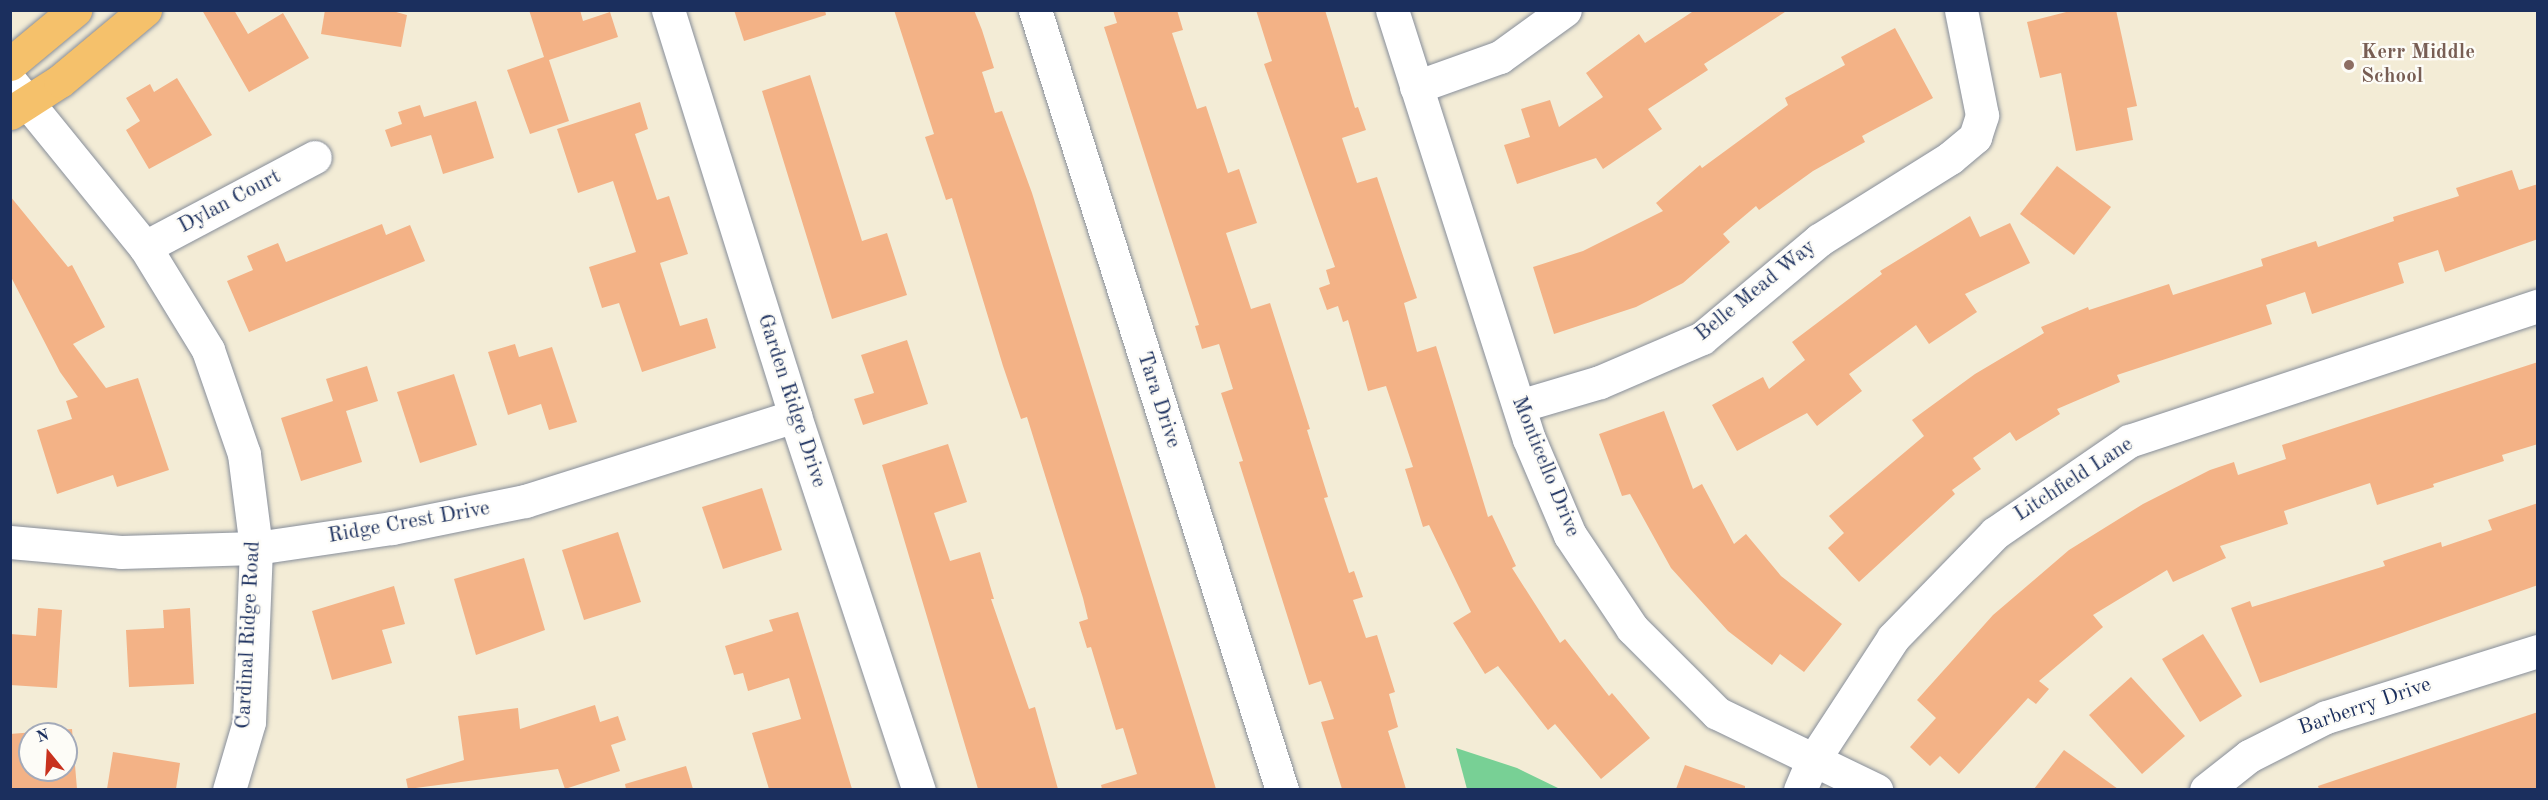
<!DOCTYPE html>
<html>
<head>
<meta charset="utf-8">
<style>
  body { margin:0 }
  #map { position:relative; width:2548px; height:800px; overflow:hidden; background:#f3ecd6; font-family:"Old Standard TT",serif }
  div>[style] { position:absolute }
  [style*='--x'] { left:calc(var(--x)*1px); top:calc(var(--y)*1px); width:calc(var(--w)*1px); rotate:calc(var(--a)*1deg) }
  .green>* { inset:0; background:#78d095 }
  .building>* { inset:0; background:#f3b286 }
  .roads { filter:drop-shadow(0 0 2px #878e9a) drop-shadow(0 0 2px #878e9a) }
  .minor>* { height:33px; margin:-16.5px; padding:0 16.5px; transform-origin:16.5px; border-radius:16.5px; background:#fff }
  .major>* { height:33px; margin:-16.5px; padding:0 16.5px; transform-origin:16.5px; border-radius:16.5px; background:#f5c16b }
  .dots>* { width:16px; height:16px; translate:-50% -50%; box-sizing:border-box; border:3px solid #fdfcf7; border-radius:50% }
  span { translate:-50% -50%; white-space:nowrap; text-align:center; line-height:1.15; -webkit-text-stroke:4.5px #fdfcf7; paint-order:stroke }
  .education-label { font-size:21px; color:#785e54; font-weight:700 }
  .left { translate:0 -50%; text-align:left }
  .street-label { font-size:21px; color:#1b2f5e }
  .frame { position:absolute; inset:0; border:12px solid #1b2f5e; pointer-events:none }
  .north { position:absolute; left:18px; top:722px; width:60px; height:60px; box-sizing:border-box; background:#fdfcf7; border:2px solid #a3aaba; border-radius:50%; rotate:342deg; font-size:16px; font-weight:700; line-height:24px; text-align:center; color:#1b2f5e }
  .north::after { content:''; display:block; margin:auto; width:21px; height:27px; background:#c8321e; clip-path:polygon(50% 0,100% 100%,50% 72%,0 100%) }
</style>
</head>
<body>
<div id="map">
  <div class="green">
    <div style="clip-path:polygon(1456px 748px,1517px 768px,1560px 789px,1467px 789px)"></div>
  </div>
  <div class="building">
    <div style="clip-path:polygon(202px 10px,234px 10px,248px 34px,283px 13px,309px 58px,249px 92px)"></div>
    <div style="clip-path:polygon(325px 10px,389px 10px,407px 15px,401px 47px,321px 34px)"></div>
    <div style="clip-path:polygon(529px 10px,580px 10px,583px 21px,610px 12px,618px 37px,549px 60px,569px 121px,530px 134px,507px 70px,544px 57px)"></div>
    <div style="clip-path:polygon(734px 10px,825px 10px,826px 15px,744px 41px)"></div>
    <div style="clip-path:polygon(894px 10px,974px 10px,982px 30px,994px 68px,982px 72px,995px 113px,1002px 111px,1032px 193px,1216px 789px,1102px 789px,1101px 785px,1137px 774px,1123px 728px,1116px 730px,1091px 647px,1087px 648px,1079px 622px,1088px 619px,1083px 598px,1027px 417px,1021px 419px,1003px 366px,952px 198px,946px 200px,925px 137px,934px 134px)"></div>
    <div style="clip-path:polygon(1113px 10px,1177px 10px,1183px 30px,1172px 33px,1197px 109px,1206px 106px,1228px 173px,1239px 169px,1257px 223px,1226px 233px,1251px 309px,1270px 303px,1310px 429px,1307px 430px,1328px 497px,1324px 498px,1349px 573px,1354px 571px,1363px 597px,1353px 600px,1366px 638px,1377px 635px,1395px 692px,1389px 694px,1398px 727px,1388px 731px,1406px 789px,1342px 789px,1321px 722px,1334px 719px,1321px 681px,1309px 685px,1239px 462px,1243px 461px,1221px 393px,1233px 389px,1219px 344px,1202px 349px,1195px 326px,1199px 325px,1104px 27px,1117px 23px)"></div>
    <div style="clip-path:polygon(1256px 10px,1325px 10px,1355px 108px,1358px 107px,1366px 130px,1342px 138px,1357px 183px,1377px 177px,1417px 298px,1404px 303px,1417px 352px,1436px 346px,1488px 517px,1492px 515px,1516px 566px,1512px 568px,1560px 643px,1565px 639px,1609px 696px,1612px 693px,1650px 738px,1601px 779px,1555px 724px,1548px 730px,1498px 666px,1485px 674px,1453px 623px,1471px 612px,1429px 525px,1423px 527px,1405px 469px,1413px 467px,1386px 386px,1368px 391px,1348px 320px,1343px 322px,1338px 306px,1327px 310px,1319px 288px,1330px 284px,1326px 270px,1335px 267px,1264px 64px,1272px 61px)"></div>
    <div style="clip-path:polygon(1695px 10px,1788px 10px,1704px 64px,1708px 70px,1648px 109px,1662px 129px,1603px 169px,1596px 158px,1517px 184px,1504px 145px,1530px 137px,1521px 109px,1550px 100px,1559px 127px,1603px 97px,1586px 73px,1639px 34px,1645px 43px)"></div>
    <div style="clip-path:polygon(2074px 10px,2116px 10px,2137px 106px,2127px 108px,2133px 140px,2076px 151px,2061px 73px,2040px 78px,2027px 22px)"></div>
    <div style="clip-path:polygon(1895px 28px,1933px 98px,1862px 136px,1865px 142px,1813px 171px,1759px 210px,1756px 206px,1723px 234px,1730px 242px,1683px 283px,1636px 307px,1554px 334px,1533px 267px,1583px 251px,1663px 211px,1656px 203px,1700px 165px,1702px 168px,1788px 105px,1785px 98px,1845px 65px,1841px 57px)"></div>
    <div style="clip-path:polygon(810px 75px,862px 241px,887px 233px,907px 295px,832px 319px,762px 91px)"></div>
    <div style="clip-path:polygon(177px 78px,212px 135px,149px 169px,126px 130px,140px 121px,126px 98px,150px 84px,154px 92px)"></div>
    <div style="clip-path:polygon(476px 101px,494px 158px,443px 174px,431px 135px,391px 147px,385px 130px,402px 124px,398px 112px,420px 105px,424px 117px)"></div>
    <div style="clip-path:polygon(640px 102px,648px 129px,635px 134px,657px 200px,669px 196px,688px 254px,660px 263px,680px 326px,707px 318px,716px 348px,642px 372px,619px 303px,602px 308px,589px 267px,636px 252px,613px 181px,578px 193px,557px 129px)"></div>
    <div style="clip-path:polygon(2057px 166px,2111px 207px,2074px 255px,2020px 214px)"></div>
    <div style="clip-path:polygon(2512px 170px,2519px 190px,2538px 184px,2538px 239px,2445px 272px,2438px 250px,2398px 263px,2404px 283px,2312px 314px,2305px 292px,2266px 305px,2272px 324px,2117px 375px,2120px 382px,2057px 409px,2060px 414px,2016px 441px,2010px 432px,1973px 458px,1981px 469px,1952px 490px,1955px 494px,1859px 582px,1828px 548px,1844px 533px,1829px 516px,1924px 436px,1912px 420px,1975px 374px,2044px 333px,2041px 327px,2088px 307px,2089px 310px,2169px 284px,2173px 295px,2263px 266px,2261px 259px,2316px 241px,2318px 247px,2394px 221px,2393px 217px,2459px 196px,2456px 188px)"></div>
    <div style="clip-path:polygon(10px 196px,68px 267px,72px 265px,105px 327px,73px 344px,106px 388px,138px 378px,169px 470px,117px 487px,113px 475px,57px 494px,37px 430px,72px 419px,66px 401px,78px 397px,60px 372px,10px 275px)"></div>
    <div style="clip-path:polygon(1970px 216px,1980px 237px,2010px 223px,2030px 263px,1965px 294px,1977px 312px,1929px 344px,1916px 325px,1849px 374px,1862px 391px,1817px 426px,1807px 413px,1737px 451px,1712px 405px,1763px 377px,1769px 389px,1805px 360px,1792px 342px,1882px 274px,1880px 271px)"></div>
    <div style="clip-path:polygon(382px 224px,386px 235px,410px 225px,425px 261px,249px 332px,227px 281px,253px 270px,247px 256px,278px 243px,286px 262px)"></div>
    <div style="clip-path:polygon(907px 340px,928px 404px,863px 425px,854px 399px,874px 393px,861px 355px)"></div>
    <div style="clip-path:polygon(515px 344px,519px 357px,552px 347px,577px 422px,549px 430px,541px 404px,508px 415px,488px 352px)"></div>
    <div style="clip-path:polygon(2538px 362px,2538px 444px,2502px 455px,2504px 461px,2433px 484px,2434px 487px,2377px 505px,2370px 483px,2284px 511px,2288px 524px,2220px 546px,2226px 558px,2173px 582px,2167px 570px,2093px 615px,2103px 627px,2039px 681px,2049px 689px,2036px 704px,2028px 698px,1959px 774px,1940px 756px,1930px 766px,1910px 747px,1936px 718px,1917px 700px,1993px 615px,2069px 550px,2143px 504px,2210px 470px,2234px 462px,2238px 475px,2286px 459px,2282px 445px)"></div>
    <div style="clip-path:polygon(367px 366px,378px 401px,346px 411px,362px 462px,301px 481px,281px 418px,333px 401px,326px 379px)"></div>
    <div style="clip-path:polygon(454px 374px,477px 445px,420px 463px,397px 392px)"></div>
    <div style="clip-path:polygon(1664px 411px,1693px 489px,1702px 484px,1734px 544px,1746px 534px,1781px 576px,1842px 624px,1804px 672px,1780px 654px,1772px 665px,1728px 631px,1671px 568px,1630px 494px,1622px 496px,1599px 434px)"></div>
    <div style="clip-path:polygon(948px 444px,967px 502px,934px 513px,950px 561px,980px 552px,994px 599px,991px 599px,1029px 709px,1035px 707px,1058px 789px,978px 789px,882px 465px)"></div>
    <div style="clip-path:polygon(762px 488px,782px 550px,723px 569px,702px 507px)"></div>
    <div style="clip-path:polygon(2538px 503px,2538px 585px,2260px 683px,2231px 608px,2250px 601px,2252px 607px,2385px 566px,2383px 561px,2441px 542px,2442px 547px,2492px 530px,2488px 520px)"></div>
    <div style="clip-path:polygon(618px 532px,641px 602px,584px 620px,562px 550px)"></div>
    <div style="clip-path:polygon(524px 558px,545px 630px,476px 655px,454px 579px)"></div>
    <div style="clip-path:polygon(394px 586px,405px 624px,382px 630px,392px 663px,332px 680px,312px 611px)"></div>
    <div style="clip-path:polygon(38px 608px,62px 610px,57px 688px,10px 685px,10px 634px,36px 636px)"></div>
    <div style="clip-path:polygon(190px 608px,194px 684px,129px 687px,126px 630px,164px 628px,163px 610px)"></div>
    <div style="clip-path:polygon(798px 612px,827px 706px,852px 789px,769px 789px,752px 733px,801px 719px,789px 678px,748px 691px,743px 673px,734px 675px,725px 646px,773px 631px,769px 620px)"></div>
    <div style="clip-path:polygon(2203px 634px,2242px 696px,2200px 722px,2162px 659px)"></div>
    <div style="clip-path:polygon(2131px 677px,2185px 736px,2142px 774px,2089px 715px)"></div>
    <div style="clip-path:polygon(595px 705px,600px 722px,618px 716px,626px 740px,611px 745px,620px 771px,565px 789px,558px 769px,408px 789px,406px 779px,464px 760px,458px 716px,518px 708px,520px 729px)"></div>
    <div style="clip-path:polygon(2538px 712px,2538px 789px,2319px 789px,2318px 786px)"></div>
    <div style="clip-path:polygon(evenodd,72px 729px,77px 789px,10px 789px,10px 734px,72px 729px,30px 734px,66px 734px,66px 770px,30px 770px,30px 734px)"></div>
    <div style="clip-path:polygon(2064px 750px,2118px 789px,2034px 789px)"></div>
    <div style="clip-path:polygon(113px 752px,180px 763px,176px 789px,107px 789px)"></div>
    <div style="clip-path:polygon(1685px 765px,1745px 786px,1745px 789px,1676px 789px)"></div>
    <div style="clip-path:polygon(686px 766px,693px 789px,626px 789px,625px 784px)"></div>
  </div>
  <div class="roads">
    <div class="minor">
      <div style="--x:668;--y:10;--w:425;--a:72.6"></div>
      <div style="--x:795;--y:416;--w:394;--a:71.7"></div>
      <div style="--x:1035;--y:10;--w:818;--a:72.43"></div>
      <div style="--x:1392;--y:10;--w:450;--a:72.3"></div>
      <div style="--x:1529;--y:439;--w:104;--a:66.9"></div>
      <div style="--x:1570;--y:535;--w:112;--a:56.3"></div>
      <div style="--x:1632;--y:628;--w:120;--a:45"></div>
      <div style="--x:1717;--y:713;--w:177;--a:25.8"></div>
      <div style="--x:10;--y:81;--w:214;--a:50.9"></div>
      <div style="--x:145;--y:247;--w:121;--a:58.5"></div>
      <div style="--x:208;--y:350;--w:110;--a:70.9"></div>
      <div style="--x:244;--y:454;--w:95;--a:82.7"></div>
      <div style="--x:256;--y:548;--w:174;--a:92.3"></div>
      <div style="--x:249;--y:722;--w:71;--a:106.4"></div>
      <div style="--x:1416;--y:87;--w:89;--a:-19.7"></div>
      <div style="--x:1500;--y:57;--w:80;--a:-35.9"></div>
      <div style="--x:145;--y:247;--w:192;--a:-27.9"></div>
      <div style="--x:1519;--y:406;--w:84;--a:-16.5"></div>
      <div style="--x:1600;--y:382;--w:111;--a:-23.3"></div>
      <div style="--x:1702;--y:338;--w:153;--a:-39.9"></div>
      <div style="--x:1819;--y:240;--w:155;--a:-32"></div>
      <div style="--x:1950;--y:158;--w:33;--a:-40"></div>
      <div style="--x:1975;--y:137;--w:23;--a:-72"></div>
      <div style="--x:1982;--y:115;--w:107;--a:-101.3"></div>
      <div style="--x:10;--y:542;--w:111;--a:5.1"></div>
      <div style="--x:121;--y:552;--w:135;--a:-1.7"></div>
      <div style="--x:256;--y:548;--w:137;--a:-8.4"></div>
      <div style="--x:392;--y:528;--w:136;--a:-11.5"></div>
      <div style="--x:525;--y:501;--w:283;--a:-17.5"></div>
      <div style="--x:1800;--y:790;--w:30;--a:-67"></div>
      <div style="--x:1812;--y:762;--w:148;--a:-56.8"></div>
      <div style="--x:1893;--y:638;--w:146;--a:-45.8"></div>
      <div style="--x:1995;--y:533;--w:163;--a:-34.5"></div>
      <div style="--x:2129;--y:441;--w:431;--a:-18.3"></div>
      <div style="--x:2206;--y:790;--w:55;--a:-38.3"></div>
      <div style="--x:2249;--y:756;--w:86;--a:-26.9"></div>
      <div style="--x:2326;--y:717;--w:222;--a:-17.3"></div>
    </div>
    <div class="major">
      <div style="--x:10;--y:64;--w:85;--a:-39.7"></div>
      <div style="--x:10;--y:113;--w:59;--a:-32.6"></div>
      <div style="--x:60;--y:81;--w:111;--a:-39.9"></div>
    </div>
  </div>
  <div class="dots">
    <div style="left:2349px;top:65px;background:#8d6e63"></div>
  </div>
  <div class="education-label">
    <span class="left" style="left:2361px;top:65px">Kerr Middle<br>School</span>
  </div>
  <div class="street-label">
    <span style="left:230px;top:202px;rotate:-28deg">Dylan Court</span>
    <span style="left:1756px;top:291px;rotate:-39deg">Belle Mead Way</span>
    <span style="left:1158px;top:400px;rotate:72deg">Tara Drive</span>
    <span style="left:791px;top:401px;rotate:72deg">Garden Ridge Drive</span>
    <span style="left:1545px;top:467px;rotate:68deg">Monticello Drive</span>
    <span style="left:2074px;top:480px;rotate:-33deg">Litchfield Lane</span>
    <span style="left:409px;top:523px;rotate:-10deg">Ridge Crest Drive</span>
    <span style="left:249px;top:635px;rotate:-87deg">Cardinal Ridge Road</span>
    <span style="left:2365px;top:707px;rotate:-19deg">Barberry Drive</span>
  </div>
  <div class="frame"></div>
  <div class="north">N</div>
</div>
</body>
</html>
